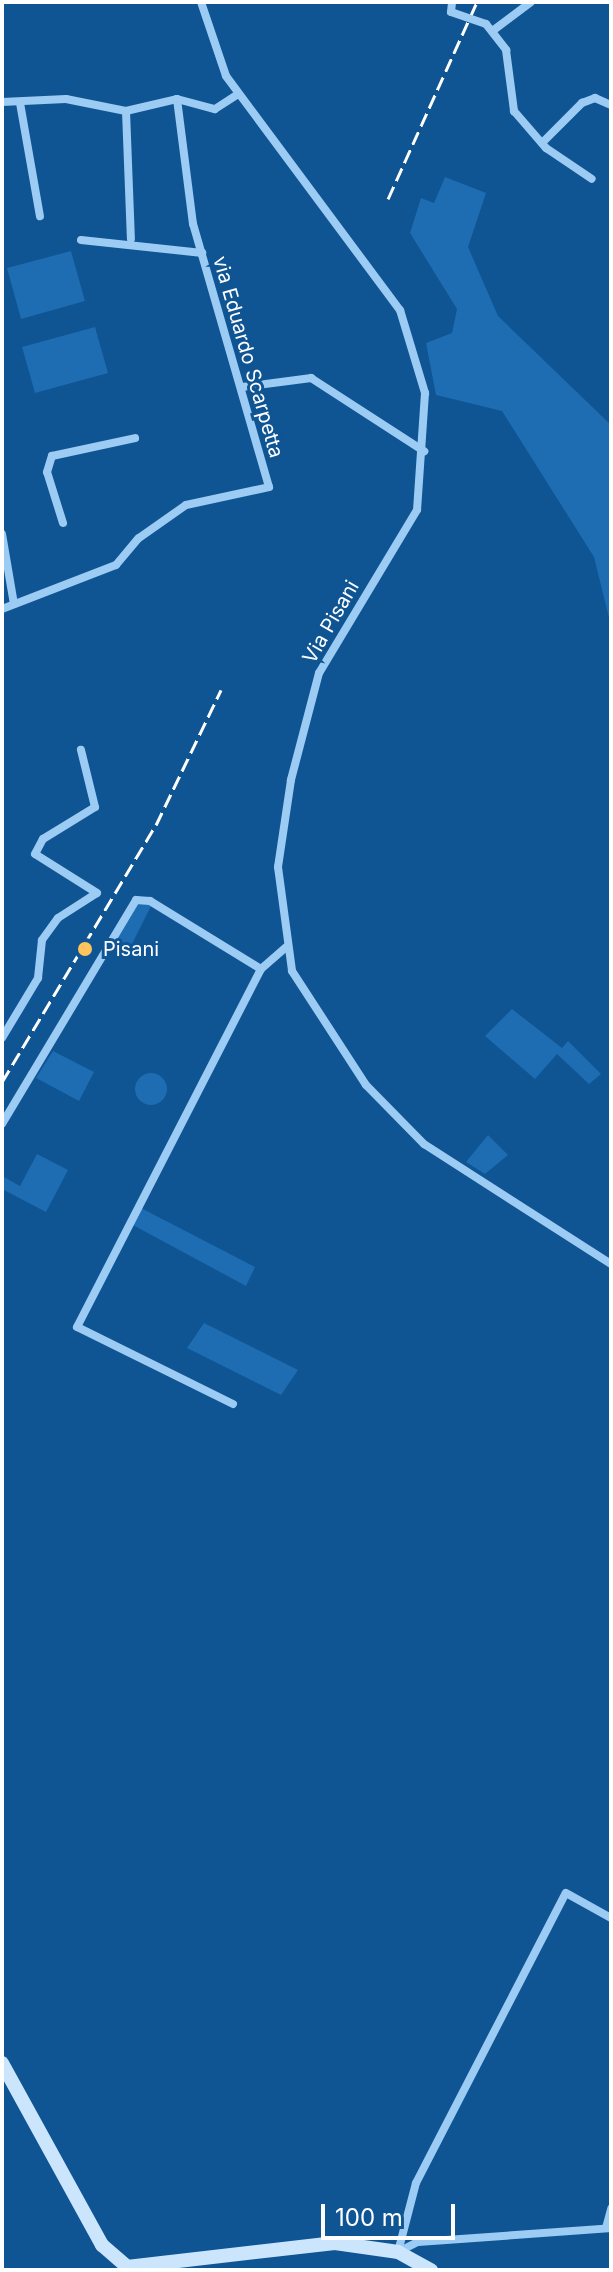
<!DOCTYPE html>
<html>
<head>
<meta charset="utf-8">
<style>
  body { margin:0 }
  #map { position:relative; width:613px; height:2272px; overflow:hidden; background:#0f5493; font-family:Inter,sans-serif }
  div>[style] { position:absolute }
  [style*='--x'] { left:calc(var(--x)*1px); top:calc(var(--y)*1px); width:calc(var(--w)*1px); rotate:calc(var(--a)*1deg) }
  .green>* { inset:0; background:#1e6cb1 }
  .round { border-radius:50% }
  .minor>* { height:8px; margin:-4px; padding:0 4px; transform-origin:4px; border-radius:4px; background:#9ccbf4 }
  .secondary>* { height:14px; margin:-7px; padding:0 7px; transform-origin:7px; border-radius:7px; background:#cbe5fd }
  .rail>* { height:3px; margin-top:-1.5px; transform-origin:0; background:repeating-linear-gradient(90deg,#fff 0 14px,transparent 0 20px) }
  .minor-bridge>* { height:8px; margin:-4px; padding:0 4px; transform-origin:4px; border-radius:4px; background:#9ccbf4 }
  .dots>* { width:22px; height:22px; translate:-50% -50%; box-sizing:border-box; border:4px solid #0f5493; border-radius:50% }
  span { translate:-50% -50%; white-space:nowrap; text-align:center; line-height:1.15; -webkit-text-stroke:6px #0f5493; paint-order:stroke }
  .street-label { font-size:20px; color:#fff }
  .poi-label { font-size:20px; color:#fff }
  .left { translate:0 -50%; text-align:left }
  .frame { position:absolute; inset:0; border:4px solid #fff; pointer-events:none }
  .scale { position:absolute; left:321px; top:2204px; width:134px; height:36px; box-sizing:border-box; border:4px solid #fff; border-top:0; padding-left:10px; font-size:24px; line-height:28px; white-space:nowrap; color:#fff; -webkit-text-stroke:6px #0f5493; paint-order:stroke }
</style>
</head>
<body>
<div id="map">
  <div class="green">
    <div style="clip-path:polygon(445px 177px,486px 193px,468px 247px,498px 316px,611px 425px,611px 626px,594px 557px,502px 411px,436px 395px,426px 343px,452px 333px,457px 309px,410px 233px,421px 198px,434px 203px)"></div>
    <div style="clip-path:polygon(71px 251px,85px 301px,21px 319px,7px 268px)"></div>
    <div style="clip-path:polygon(95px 327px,108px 373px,35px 393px,22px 347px)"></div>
    <div style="clip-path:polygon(135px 903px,152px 904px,132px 944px,134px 953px,114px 943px)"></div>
    <div style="clip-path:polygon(512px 1009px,562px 1048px,568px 1041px,601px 1074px,589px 1084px,557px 1054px,535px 1079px,485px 1036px)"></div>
    <div style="clip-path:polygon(53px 1051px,94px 1072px,79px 1101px,36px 1078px)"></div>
    <div class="round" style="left:135px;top:1073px;width:32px;height:32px"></div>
    <div style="clip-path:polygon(488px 1135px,508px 1155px,485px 1174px,466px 1162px)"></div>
    <div style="clip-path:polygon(37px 1154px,68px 1170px,46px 1212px,2px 1189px,2px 1176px,20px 1186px)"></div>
    <div style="clip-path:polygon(141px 1208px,255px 1267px,246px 1286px,131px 1224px)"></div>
    <div style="clip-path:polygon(204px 1323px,298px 1370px,281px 1395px,187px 1348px)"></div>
  </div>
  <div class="minor">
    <div style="--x:201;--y:2;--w:78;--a:71.3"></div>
    <div style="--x:226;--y:76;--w:292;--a:53.4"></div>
    <div style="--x:400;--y:310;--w:87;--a:73.2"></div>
    <div style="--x:425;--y:393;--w:117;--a:93.9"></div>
    <div style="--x:417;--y:510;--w:190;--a:121"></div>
    <div style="--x:319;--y:673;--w:111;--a:104.7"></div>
    <div style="--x:291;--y:780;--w:88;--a:98.5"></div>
    <div style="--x:278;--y:867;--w:105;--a:82.3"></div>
    <div style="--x:292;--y:971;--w:136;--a:57"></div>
    <div style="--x:366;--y:1085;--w:83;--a:45.5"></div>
    <div style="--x:424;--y:1144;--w:222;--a:32.7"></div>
    <div style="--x:451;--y:12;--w:10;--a:-84"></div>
    <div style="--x:486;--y:24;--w:33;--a:52"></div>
    <div style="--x:506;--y:50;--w:62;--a:82.5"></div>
    <div style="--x:514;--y:111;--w:49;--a:49.1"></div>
    <div style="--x:546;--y:148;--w:55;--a:34"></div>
    <div style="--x:495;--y:29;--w:45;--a:-36.9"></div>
    <div style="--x:2;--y:102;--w:64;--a:-2.7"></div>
    <div style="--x:66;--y:99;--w:61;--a:11.3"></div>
    <div style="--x:126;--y:111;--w:52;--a:-13.2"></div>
    <div style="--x:20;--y:103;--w:115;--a:80"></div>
    <div style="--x:126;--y:111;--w:128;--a:87.8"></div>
    <div style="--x:542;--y:143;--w:57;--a:-45"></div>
    <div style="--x:582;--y:103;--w:14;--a:-21"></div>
    <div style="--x:595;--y:98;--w:17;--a:24"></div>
    <div style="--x:81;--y:240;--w:122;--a:6.1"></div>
    <div style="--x:242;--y:387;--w:70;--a:-7.4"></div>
    <div style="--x:311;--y:378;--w:135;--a:32.9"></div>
    <div style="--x:63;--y:523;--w:53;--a:-107.4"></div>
    <div style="--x:47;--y:472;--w:17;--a:-73"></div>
    <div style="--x:52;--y:456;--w:85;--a:-12.2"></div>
    <div style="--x:2;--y:534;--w:71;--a:80.3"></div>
    <div style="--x:2;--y:609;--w:122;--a:-21.1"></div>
    <div style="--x:116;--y:565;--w:35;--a:-50"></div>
    <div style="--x:139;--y:538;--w:57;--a:-35.1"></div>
    <div style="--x:186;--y:505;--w:85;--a:-12.2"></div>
    <div style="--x:269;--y:487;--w:274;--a:-106.1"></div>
    <div style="--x:193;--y:224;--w:126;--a:-97.3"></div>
    <div style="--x:177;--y:99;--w:39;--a:15"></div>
    <div style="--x:215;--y:109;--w:27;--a:-33"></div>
    <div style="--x:2;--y:1038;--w:70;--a:-59"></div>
    <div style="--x:38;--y:978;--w:38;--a:-84"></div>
    <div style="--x:42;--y:940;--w:27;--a:-54"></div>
    <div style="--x:58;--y:918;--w:46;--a:-32.7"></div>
    <div style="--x:97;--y:893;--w:73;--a:-147.8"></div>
    <div style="--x:35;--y:854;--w:17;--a:-62"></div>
    <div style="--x:43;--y:839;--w:61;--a:-31.6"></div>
    <div style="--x:95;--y:807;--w:59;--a:-103.8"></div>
    <div style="--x:2;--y:1124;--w:261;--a:-59.1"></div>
    <div style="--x:136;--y:900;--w:14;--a:4"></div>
    <div style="--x:150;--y:901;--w:130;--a:31.5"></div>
    <div style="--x:261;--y:969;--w:33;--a:-41"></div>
    <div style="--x:233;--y:1404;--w:174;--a:-153.7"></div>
    <div style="--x:77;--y:1327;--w:403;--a:-62.8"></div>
    <div style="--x:606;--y:2228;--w:20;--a:-75"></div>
    <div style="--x:398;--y:2252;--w:71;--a:-75.4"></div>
    <div style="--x:416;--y:2183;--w:326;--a:-62.7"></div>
    <div style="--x:566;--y:1893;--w:51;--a:29.1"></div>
    <div style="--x:398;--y:2252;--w:22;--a:-27"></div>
    <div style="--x:418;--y:2242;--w:194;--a:-4.1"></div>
  </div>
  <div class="secondary">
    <div style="--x:2;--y:2063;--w:208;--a:61.2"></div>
    <div style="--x:102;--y:2245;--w:33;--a:41"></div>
    <div style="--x:127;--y:2267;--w:209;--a:-6.6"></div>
    <div style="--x:335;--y:2243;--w:64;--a:8.1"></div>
    <div style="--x:398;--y:2252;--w:38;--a:29"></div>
  </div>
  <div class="rail">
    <div style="--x:388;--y:199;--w:216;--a:-65.7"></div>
    <div style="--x:2;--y:1082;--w:300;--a:-59.1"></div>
    <div style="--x:156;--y:825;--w:150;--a:-64.3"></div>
  </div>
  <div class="minor-bridge">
    <div style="--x:451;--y:12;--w:37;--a:19"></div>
  </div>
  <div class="dots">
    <div style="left:85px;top:949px;background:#ffc45e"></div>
  </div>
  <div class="street-label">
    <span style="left:248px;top:357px;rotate:74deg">via Eduardo Scarpetta</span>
    <span style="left:331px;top:622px;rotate:-60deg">Via Pisani</span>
  </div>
  <div class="poi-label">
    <span class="left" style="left:103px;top:949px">Pisani</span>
  </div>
  <div class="frame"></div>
  <div class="scale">100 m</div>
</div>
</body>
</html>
